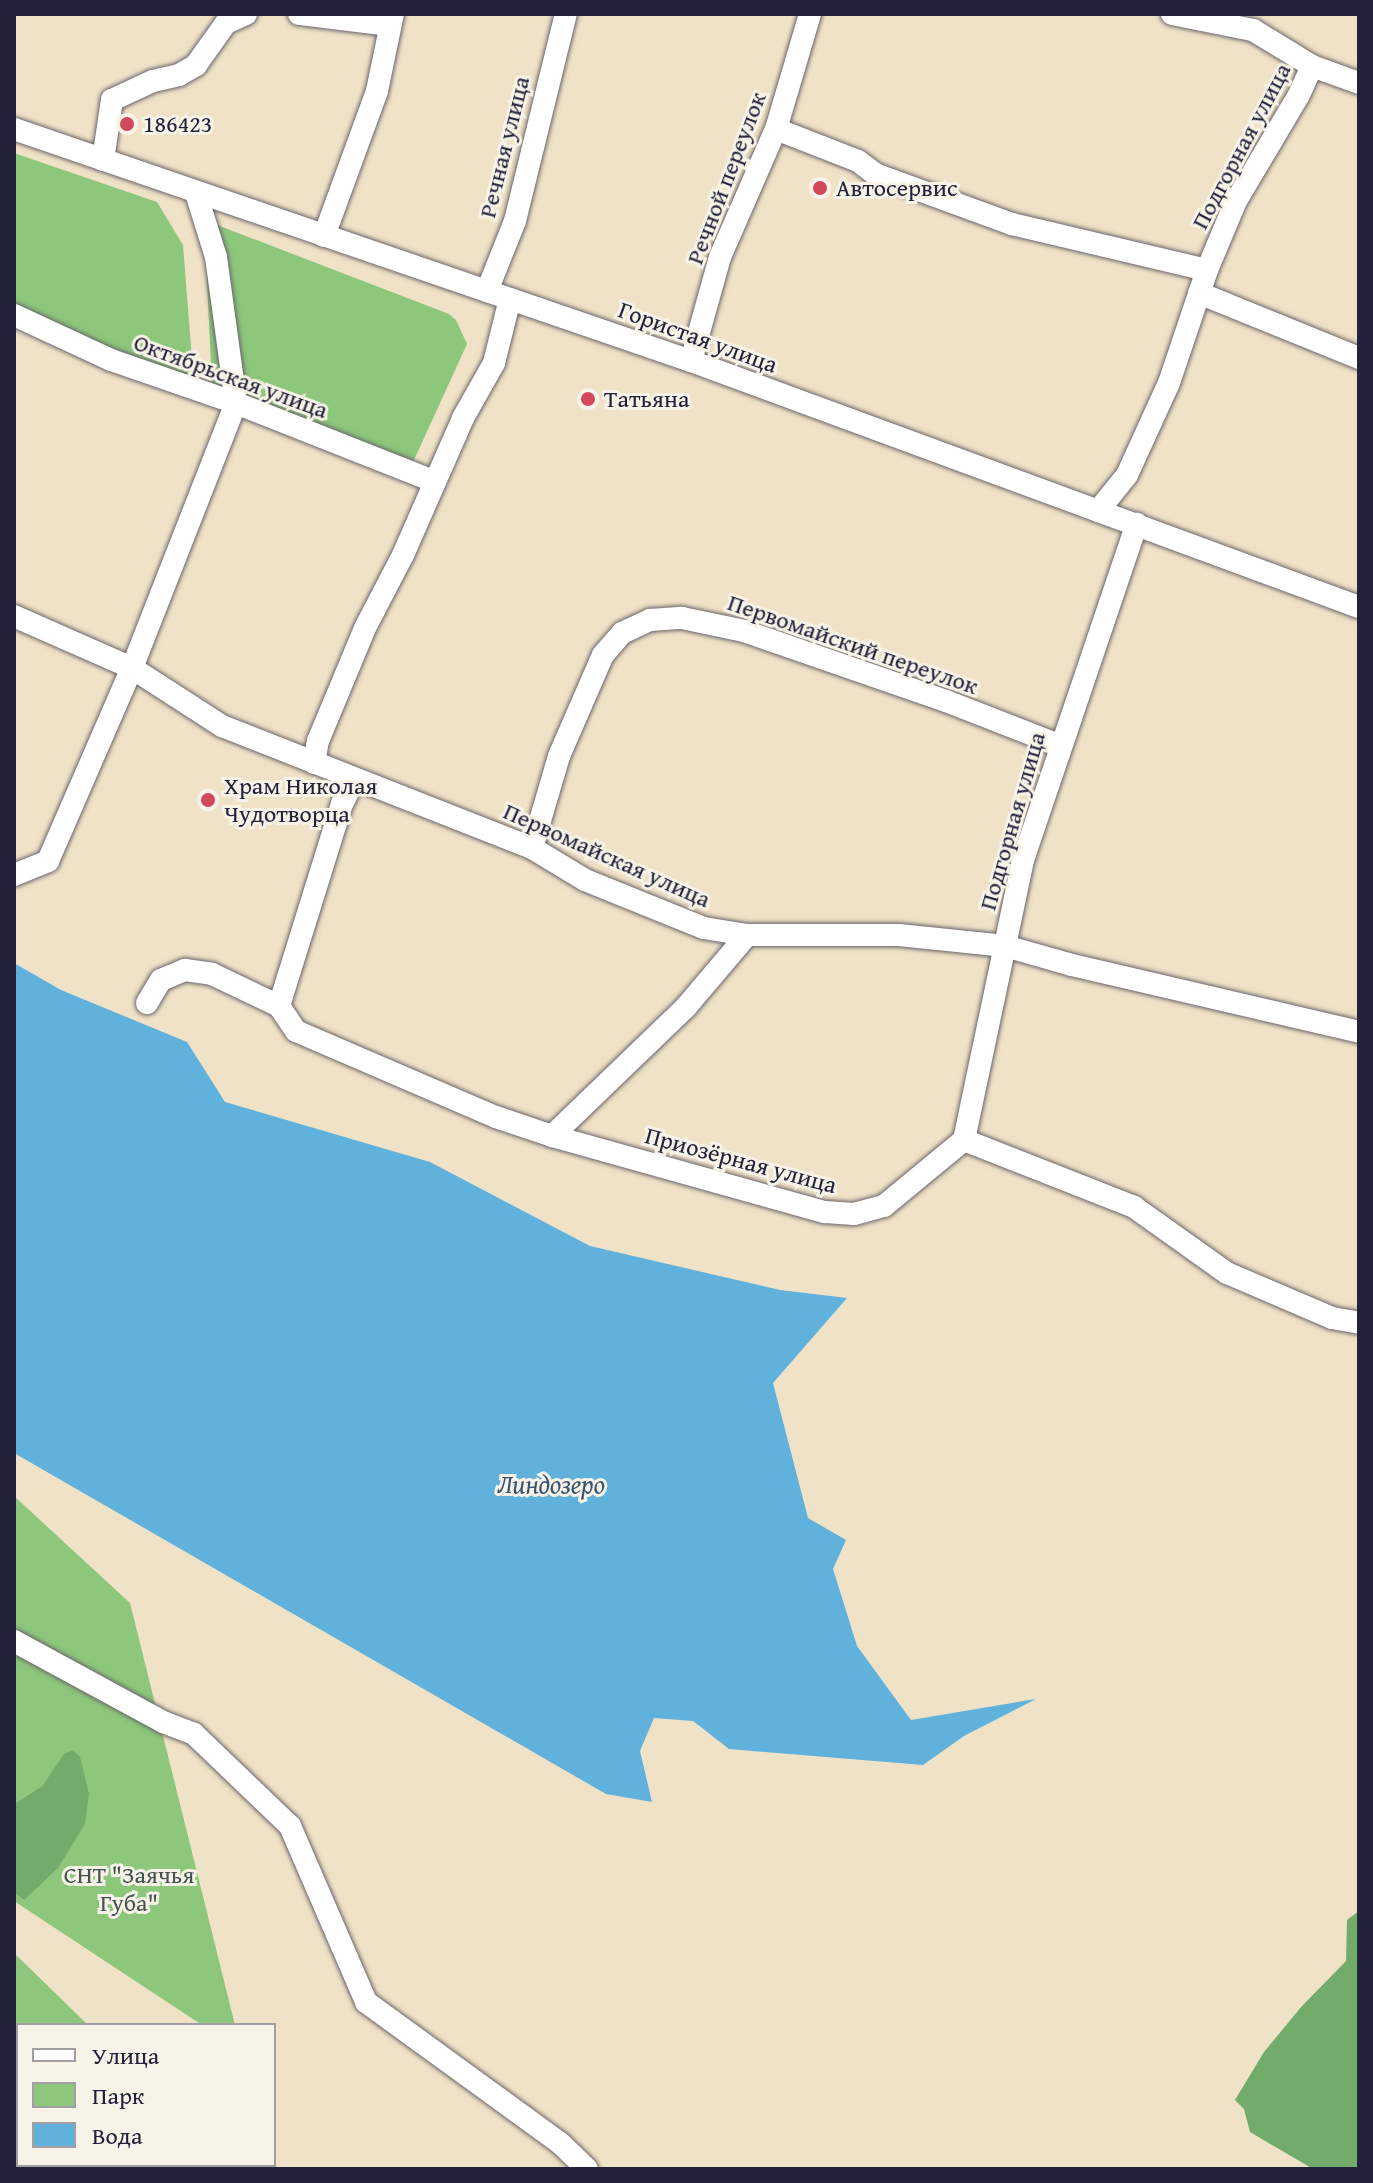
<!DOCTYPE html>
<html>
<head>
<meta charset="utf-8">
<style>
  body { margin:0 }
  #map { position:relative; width:1373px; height:2183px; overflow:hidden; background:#f0e2c6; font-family:"Gentium Book Plus",serif }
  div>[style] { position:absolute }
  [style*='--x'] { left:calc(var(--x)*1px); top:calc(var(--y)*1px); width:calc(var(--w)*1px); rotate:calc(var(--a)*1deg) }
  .green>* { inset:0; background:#8cc77b }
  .forest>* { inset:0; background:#71ac6b }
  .water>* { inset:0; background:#60b1db }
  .roads { filter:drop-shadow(0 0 2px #6a656c) drop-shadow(0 0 2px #6a656c) }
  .minor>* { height:22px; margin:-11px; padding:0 11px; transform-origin:11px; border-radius:11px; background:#fff }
  .dots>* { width:22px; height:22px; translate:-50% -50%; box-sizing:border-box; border:4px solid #f7f3e8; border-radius:50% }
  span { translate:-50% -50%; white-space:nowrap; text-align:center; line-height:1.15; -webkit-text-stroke:6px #f7f3e8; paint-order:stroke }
  .poi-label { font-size:24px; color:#22223b }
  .left { translate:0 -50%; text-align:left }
  .street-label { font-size:24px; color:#22223b }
  .park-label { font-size:24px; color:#42544e }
  .water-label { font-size:26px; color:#385473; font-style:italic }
  .frame { position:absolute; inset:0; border:16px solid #22223b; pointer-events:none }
  .legend { position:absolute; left:16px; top:2023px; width:260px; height:144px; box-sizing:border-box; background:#f7f3e8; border:2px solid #a29fa3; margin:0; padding:10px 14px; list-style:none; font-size:24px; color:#22223b }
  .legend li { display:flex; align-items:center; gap:16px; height:40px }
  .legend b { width:40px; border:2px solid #a29fa3 }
</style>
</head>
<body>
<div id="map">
  <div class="green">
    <div style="clip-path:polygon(14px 153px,157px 202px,183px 245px,195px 397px,14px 324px)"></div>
    <div style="clip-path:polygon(199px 218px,449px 314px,456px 320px,467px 344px,414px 460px,406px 466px,212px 386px,206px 261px)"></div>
    <div style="clip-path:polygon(14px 1496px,130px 1603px,235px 2025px,202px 2025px,14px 1901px,14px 1893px,24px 1900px,64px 1755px,42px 1786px,14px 1804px)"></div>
    <div style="clip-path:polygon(14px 1953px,88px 2025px,18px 2025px,18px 2048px,14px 2044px)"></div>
    <div style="clip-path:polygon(84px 2165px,208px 2165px,211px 2169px,86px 2169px)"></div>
  </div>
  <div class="forest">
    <div style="clip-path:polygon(73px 1750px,80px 1757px,89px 1794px,85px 1824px,58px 1868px,24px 1900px,14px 1893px,14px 1804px,42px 1786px,64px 1754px)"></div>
    <div style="clip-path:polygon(1359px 1911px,1359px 2169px,1313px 2169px,1250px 2132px,1244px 2109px,1235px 2100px,1264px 2052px,1302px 2006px,1346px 1961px,1347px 1920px)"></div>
  </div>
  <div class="water">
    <div style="clip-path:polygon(14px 963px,61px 990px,187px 1042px,225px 1102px,430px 1162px,590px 1246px,780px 1290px,847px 1298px,773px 1383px,808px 1518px,846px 1540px,833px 1569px,857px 1646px,911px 1720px,1036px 1699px,964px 1736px,923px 1765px,729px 1749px,693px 1721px,654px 1718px,640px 1751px,652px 1802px,606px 1794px,14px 1453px)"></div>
  </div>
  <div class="roads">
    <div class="minor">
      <div style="--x:299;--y:14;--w:91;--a:7"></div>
      <div style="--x:1172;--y:14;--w:83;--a:11.2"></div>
      <div style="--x:1253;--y:30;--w:69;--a:31.4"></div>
      <div style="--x:1312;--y:66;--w:50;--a:19.9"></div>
      <div style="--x:14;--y:129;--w:716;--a:18.92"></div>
      <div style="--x:691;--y:361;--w:712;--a:20.22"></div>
      <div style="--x:776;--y:129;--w:88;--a:21.3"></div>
      <div style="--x:858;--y:161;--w:21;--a:37"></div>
      <div style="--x:875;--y:174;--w:146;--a:20.1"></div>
      <div style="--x:1012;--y:224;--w:200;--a:13.3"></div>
      <div style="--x:103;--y:160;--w:61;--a:-81.5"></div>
      <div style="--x:112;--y:100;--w:45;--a:-24.9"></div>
      <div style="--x:153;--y:81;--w:27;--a:-13"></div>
      <div style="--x:179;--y:75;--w:20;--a:-30"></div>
      <div style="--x:196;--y:65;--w:52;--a:-54.5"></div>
      <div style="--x:226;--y:23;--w:22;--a:-24"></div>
      <div style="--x:324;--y:236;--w:154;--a:-69.9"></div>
      <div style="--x:377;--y:91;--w:79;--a:-78.3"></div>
      <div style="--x:487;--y:291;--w:75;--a:-68.2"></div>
      <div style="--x:515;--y:221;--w:213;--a:-76.2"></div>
      <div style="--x:1199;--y:293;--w:173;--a:22.1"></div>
      <div style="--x:14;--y:315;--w:107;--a:24.9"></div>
      <div style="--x:111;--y:360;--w:132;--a:19"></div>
      <div style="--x:236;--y:403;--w:212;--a:21.6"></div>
      <div style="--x:691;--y:361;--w:108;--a:-74.4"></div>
      <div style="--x:720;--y:257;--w:140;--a:-66.4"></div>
      <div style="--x:776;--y:129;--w:120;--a:-73.5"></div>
      <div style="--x:1098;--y:511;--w:46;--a:-51.1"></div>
      <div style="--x:1127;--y:475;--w:101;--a:-65.5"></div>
      <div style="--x:1169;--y:383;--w:119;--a:-71.4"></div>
      <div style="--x:1207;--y:270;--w:75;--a:-67.2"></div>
      <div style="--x:1236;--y:201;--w:123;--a:-59.3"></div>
      <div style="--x:1299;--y:95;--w:32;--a:-66"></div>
      <div style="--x:14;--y:616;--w:129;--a:23.8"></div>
      <div style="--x:132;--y:668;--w:107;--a:32.8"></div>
      <div style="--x:222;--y:726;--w:333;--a:21.5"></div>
      <div style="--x:532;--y:848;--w:62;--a:31.1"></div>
      <div style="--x:585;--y:880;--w:128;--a:22"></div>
      <div style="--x:704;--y:928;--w:44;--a:9.2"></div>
      <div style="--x:747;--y:935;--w:152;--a:0"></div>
      <div style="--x:899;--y:935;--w:107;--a:5.9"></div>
      <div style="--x:1005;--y:946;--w:70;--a:15.8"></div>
      <div style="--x:1072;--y:965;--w:295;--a:13.1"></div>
      <div style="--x:314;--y:763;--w:22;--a:-80"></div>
      <div style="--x:318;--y:741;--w:122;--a:-67.4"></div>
      <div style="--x:365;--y:628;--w:82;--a:-62.5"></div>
      <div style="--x:403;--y:555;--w:150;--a:-66.3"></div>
      <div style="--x:463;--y:418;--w:63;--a:-60.6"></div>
      <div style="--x:494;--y:363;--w:66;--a:-76"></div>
      <div style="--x:532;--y:848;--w:96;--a:-73.6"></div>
      <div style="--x:559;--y:756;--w:110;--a:-66.5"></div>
      <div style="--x:603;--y:655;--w:29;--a:-49"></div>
      <div style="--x:622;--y:633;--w:31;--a:-25"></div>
      <div style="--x:650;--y:620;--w:32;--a:-4"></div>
      <div style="--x:682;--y:618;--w:63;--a:11.8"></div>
      <div style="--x:744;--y:631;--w:214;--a:19.1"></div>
      <div style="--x:946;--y:701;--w:121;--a:21.3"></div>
      <div style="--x:14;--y:875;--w:37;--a:-22"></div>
      <div style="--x:48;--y:861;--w:210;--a:-66.5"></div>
      <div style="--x:132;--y:668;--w:285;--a:-68.6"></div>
      <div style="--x:236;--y:403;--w:147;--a:-97.8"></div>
      <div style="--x:216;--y:257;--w:67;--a:-107.4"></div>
      <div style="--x:147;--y:1003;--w:27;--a:-59"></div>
      <div style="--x:161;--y:980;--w:26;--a:-23"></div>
      <div style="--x:185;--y:970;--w:27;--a:8"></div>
      <div style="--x:212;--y:974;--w:74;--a:25.5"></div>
      <div style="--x:279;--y:1006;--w:30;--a:56"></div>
      <div style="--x:296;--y:1031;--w:218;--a:23.3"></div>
      <div style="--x:496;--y:1117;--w:59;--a:18.7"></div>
      <div style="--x:552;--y:1136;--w:283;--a:15.6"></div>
      <div style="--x:825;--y:1212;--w:29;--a:4"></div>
      <div style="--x:854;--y:1214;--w:31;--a:-15"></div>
      <div style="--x:884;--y:1206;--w:104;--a:-39.5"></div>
      <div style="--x:279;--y:1006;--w:212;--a:-72.7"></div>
      <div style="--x:342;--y:804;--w:27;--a:-63"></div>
      <div style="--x:552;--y:1136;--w:186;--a:-43.9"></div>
      <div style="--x:686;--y:1007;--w:94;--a:-49.7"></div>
      <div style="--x:964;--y:1140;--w:286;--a:-78.1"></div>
      <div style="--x:1023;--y:860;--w:355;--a:-71.3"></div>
      <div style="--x:964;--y:1140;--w:183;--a:21.5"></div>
      <div style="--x:1134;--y:1207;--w:114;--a:35.4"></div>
      <div style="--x:1227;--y:1273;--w:114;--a:23.2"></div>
      <div style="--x:1332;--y:1318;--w:27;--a:10"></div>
      <div style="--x:14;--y:1641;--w:170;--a:28.5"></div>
      <div style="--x:163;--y:1722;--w:33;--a:21"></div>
      <div style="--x:194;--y:1734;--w:133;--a:43.8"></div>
      <div style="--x:290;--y:1826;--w:192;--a:66.6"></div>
      <div style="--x:366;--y:2002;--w:240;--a:36"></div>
      <div style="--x:560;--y:2143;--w:37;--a:44"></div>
    </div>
  </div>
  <div class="dots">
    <div style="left:127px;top:124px;background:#d1495b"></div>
    <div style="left:820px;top:188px;background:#d1495b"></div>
    <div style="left:588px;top:399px;background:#d1495b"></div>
    <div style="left:208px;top:800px;background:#d1495b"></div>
  </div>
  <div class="poi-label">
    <span class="left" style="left:143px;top:124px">186423</span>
    <span class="left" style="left:836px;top:188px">Автосервис</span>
    <span class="left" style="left:604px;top:399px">Татьяна</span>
    <span class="left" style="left:224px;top:800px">Храм Николая<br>Чудотворца</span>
  </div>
  <div class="street-label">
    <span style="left:1241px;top:146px;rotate:-62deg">Подгорная улица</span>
    <span style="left:504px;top:147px;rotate:-76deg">Речная улица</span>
    <span style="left:726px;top:178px;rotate:-69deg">Речной переулок</span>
    <span style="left:698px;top:337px;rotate:20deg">Гористая улица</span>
    <span style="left:231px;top:376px;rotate:20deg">Октябрьская улица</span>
    <span style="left:853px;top:644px;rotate:19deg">Первомайский переулок</span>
    <span style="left:1012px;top:821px;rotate:-74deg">Подгорная улица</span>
    <span style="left:607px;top:855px;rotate:24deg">Первомайская улица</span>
    <span style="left:741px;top:1160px;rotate:15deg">Приозёрная улица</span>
  </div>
  <div class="park-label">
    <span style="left:129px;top:1889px">СНТ "Заячья<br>Губа"</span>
  </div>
  <div class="water-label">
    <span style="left:551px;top:1484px">Линдозеро</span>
  </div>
  <div class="frame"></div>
  <ul class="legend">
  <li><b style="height:10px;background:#fff"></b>Улица</li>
  <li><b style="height:22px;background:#8cc77b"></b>Парк</li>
  <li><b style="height:22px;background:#60b1db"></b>Вода</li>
  </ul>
</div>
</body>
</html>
